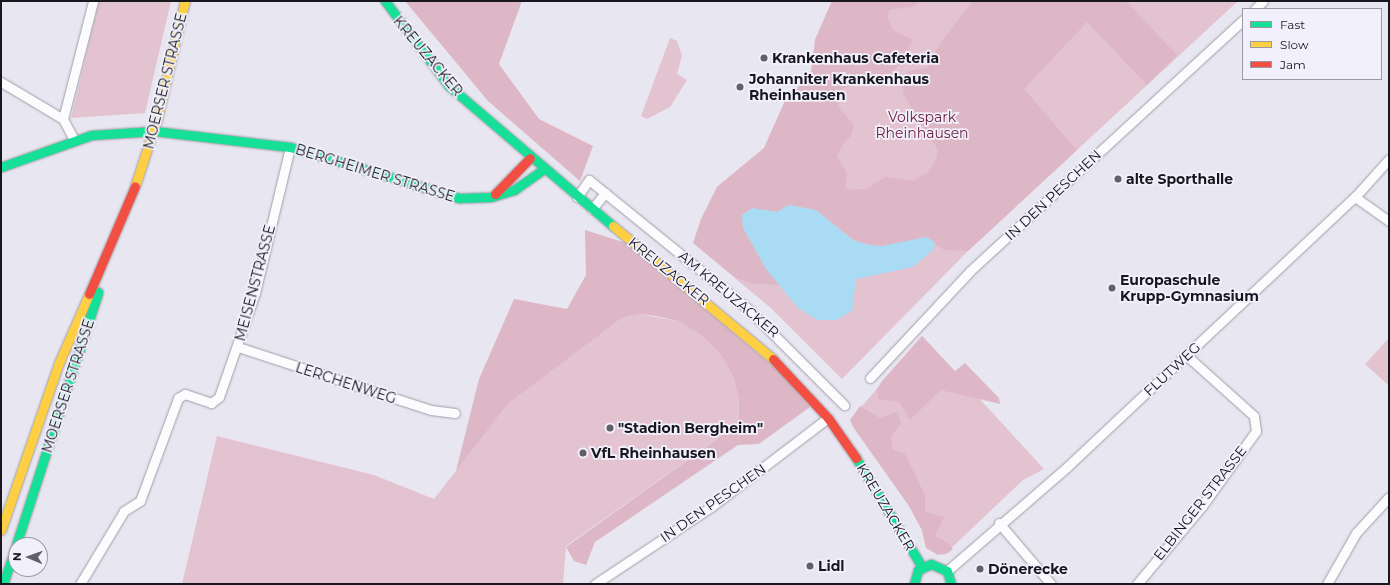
<!DOCTYPE html>
<html>
<head>
<meta charset="utf-8">
<style>
  body { margin:0 }
  #map { position:relative; width:1390px; height:585px; overflow:hidden; background:#e8e6f1; font-family:Montserrat,sans-serif }
  div>[style] { position:absolute }
  [style*='--x'] { left:calc(var(--x)*1px); top:calc(var(--y)*1px); width:calc(var(--w)*1px); rotate:calc(var(--a)*1deg) }
  .green>* { inset:0; background:#e3c3cf }
  .forest>* { inset:0; background:#deb7c6 }
  .water>* { inset:0; background:#a9dcf4 }
  .roads { filter:drop-shadow(0 0 1px #a09ea7) drop-shadow(0 0 1px #a09ea7) }
  .street>* { height:9px; margin:-4.5px; padding:0 4.5px; transform-origin:4.5px; border-radius:4.5px; background:#fcfbfd }
  .fast>* { height:9px; margin:-4.5px; padding:0 4.5px; transform-origin:4.5px; border-radius:4.5px; background:#16e098 }
  .slow>* { height:9px; margin:-4.5px; padding:0 4.5px; transform-origin:4.5px; border-radius:4.5px; background:#ffcf43 }
  .jam>* { height:9px; margin:-4.5px; padding:0 4.5px; transform-origin:4.5px; border-radius:4.5px; background:#f24e42 }
  .dots>* { width:11px; height:11px; translate:-50% -50%; box-sizing:border-box; border:2px solid #f2f0fc; border-radius:50% }
  span { translate:-50% -50%; white-space:nowrap; text-align:center; line-height:1.15; -webkit-text-stroke:3.5px #f2f0fc; paint-order:stroke }
  .street-label { font-size:14px; color:#18171e }
  .poi-label { font-size:14px; color:#18171e; font-weight:700 }
  .left { translate:0 -50%; text-align:left }
  .park-label { font-size:14px; color:#6b1c38 }
  .frame { position:absolute; inset:0; border:2px solid #18171e; pointer-events:none }
  .legend { position:absolute; left:1242px; top:8px; width:140px; height:72px; box-sizing:border-box; background:#f2f0fc; border:1px solid #9b99a3; margin:0; padding:5px 7px; list-style:none; font-size:12px; color:#18171e }
  .legend li { display:flex; align-items:center; gap:8px; height:20px }
  .legend b { width:20px; border:1px solid #9b99a3 }
  .north { position:absolute; left:8px; top:537px; width:40px; height:40px; box-sizing:border-box; background:#f2f0fc; border:1px solid #9b99a3; border-radius:50%; rotate:272deg; font-size:11px; font-weight:700; line-height:16px; text-align:center; color:#18171e }
  .north::after { content:''; display:block; margin:auto; width:14px; height:18px; background:#615f68; clip-path:polygon(50% 0,100% 100%,50% 72%,0 100%) }
</style>
</head>
<body>
<div id="map">
  <div class="green">
    <div style="clip-path:polygon(99px 1px,171px 1px,145px 113px,71px 118px)"></div>
    <div style="clip-path:polygon(832px 1px,1238px 1px,968px 251px,842px 379px,771px 308px,693px 243px,717px 187px,764px 148px,785px 101px,811px 73px,815px 40px)"></div>
    <div style="clip-path:polygon(670px 38px,677px 41px,682px 56px,677px 74px,687px 80px,670px 107px,647px 119px,641px 116px)"></div>
    <div style="clip-path:polygon(640px 314px,678px 321px,702px 336px,721px 355px,734px 379px,739px 401px,738px 424px,566px 546px,563px 584px,182px 584px,217px 436px,374px 475px,434px 499px,508px 404px,622px 318px)"></div>
    <div style="clip-path:polygon(922px 336px,1044px 469px,1023px 480px,944px 555px,926px 548px,922px 530px,909px 506px,850px 420px)"></div>
    <div style="clip-path:polygon(1389px 338px,1389px 386px,1365px 364px)"></div>
  </div>
  <div class="forest">
    <div style="clip-path:polygon(405px 1px,522px 1px,499px 64px,539px 119px,593px 146px,580px 181px,488px 101px)"></div>
    <div style="clip-path:polygon(832px 1px,918px 1px,915px 6px,890px 10px,887px 16px,893px 30px,913px 40px,899px 65px,884px 81px,872px 86px,858px 80px,836px 93px,839px 108px,854px 125px,851px 136px,843px 144px,837px 157px,847px 173px,845px 187px,851px 190px,868px 188px,885px 177px,913px 181px,927px 173px,936px 159px,938px 150px,903px 94px,904px 77px,908px 71px,927px 68px,941px 42px,973px 1px,1126px 1px,1177px 55px,1147px 85px,1087px 22px,1024px 89px,1077px 150px,968px 251px,944px 250px,927px 238px,881px 246px,869px 245px,853px 240px,816px 210px,789px 205px,777px 212px,752px 208px,750px 240px,766px 269px,782px 285px,754px 284px,736px 278px,693px 243px,701px 219px,717px 187px,764px 148px,785px 101px,811px 73px,815px 40px)"></div>
    <div style="clip-path:polygon(585px 230px,626px 243px,775px 368px,810px 407px,759px 444px,738px 445px,595px 542px,586px 565px,574px 561px,566px 547px,738px 424px,739px 401px,734px 379px,721px 355px,702px 336px,678px 321px,656px 316px,640px 314px,622px 318px,508px 404px,456px 471px,479px 379px,514px 299px,567px 309px,586px 275px)"></div>
    <div style="clip-path:polygon(922px 336px,955px 371px,965px 363px,999px 398px,1000px 404px,941px 390px,910px 420px,899px 402px,878px 399px,877px 389px,882px 381px)"></div>
    <div style="clip-path:polygon(860px 406px,880px 418px,897px 412px,901px 424px,891px 436px,893px 450px,905px 454px,925px 495px,925px 512px,944px 517px,935px 536px,947px 542px,953px 549px,948px 553px,938px 555px,926px 548px,922px 530px,909px 506px,853px 427px,850px 420px)"></div>
  </div>
  <div class="water">
    <div style="clip-path:polygon(789px 205px,816px 210px,853px 240px,869px 245px,881px 246px,927px 237px,935px 243px,934px 249px,913px 267px,856px 279px,852px 311px,836px 320px,817px 320px,798px 308px,766px 269px,743px 228px,742px 215px,752px 208px,777px 212px)"></div>
  </div>
  <div class="roads">
    <div class="street">
      <div style="--x:1255;--y:9;--w:11;--a:-45"></div>
      <div style="--x:1;--y:82;--w:72;--a:30.8"></div>
      <div style="--x:63;--y:119;--w:24;--a:62"></div>
      <div style="--x:63;--y:119;--w:122;--a:-75.7"></div>
      <div style="--x:577;--y:197;--w:21;--a:-55"></div>
      <div style="--x:589;--y:180;--w:21;--a:39"></div>
      <div style="--x:605;--y:193;--w:181;--a:39"></div>
      <div style="--x:746;--y:307;--w:139;--a:45"></div>
      <div style="--x:1355;--y:197;--w:42;--a:35.2"></div>
      <div style="--x:592;--y:209;--w:21;--a:-51"></div>
      <div style="--x:238;--y:347;--w:203;--a:18.1"></div>
      <div style="--x:431;--y:410;--w:24;--a:7"></div>
      <div style="--x:870;--y:378;--w:146;--a:-46.9"></div>
      <div style="--x:970;--y:271;--w:371;--a:-42.6"></div>
      <div style="--x:999;--y:523;--w:80;--a:49.6"></div>
      <div style="--x:947;--y:571;--w:159;--a:-40.9"></div>
      <div style="--x:1067;--y:467;--w:395;--a:-43.2"></div>
      <div style="--x:1355;--y:197;--w:51;--a:-48.2"></div>
      <div style="--x:80;--y:584;--w:85;--a:-58.9"></div>
      <div style="--x:124;--y:511;--w:19;--a:-32"></div>
      <div style="--x:140;--y:501;--w:110;--a:-69.7"></div>
      <div style="--x:178;--y:398;--w:8;--a:-30"></div>
      <div style="--x:185;--y:394;--w:28;--a:19"></div>
      <div style="--x:211;--y:403;--w:10;--a:-37"></div>
      <div style="--x:219;--y:397;--w:110;--a:-70.9"></div>
      <div style="--x:255;--y:293;--w:150;--a:-76.5"></div>
      <div style="--x:595;--y:584;--w:139;--a:-33.6"></div>
      <div style="--x:711;--y:507;--w:147;--a:-37.3"></div>
      <div style="--x:1137;--y:584;--w:102;--a:-50.2"></div>
      <div style="--x:1202;--y:506;--w:92;--a:-54.2"></div>
      <div style="--x:1256;--y:431;--w:15;--a:-98"></div>
      <div style="--x:1254;--y:416;--w:91;--a:-138.1"></div>
      <div style="--x:1327;--y:584;--w:59;--a:-60.4"></div>
      <div style="--x:1356;--y:533;--w:49;--a:-47.5"></div>
    </div>
    <div class="fast">
      <div style="--x:385;--y:1;--w:106;--a:53"></div>
      <div style="--x:449;--y:86;--w:216;--a:40.5"></div>
      <div style="--x:1;--y:167;--w:96;--a:-19.4"></div>
      <div style="--x:92;--y:135;--w:62;--a:-3.7"></div>
      <div style="--x:154;--y:131;--w:137;--a:6.7"></div>
      <div style="--x:290;--y:147;--w:177;--a:16.8"></div>
      <div style="--x:459;--y:198;--w:32;--a:-2"></div>
      <div style="--x:491;--y:197;--w:24;--a:-17"></div>
      <div style="--x:514;--y:190;--w:35;--a:-35"></div>
      <div style="--x:856;--y:458;--w:127;--a:58.8"></div>
      <div style="--x:16;--y:545;--w:266;--a:-72"></div>
      <div style="--x:3;--y:584;--w:40;--a:-71.1"></div>
      <div style="--x:914;--y:584;--w:15;--a:-74"></div>
      <div style="--x:918;--y:570;--w:14;--a:-25"></div>
      <div style="--x:931;--y:564;--w:17;--a:24"></div>
      <div style="--x:947;--y:571;--w:14;--a:73"></div>
    </div>
    <div class="slow">
      <div style="--x:135;--y:186;--w:71;--a:-71.8"></div>
      <div style="--x:157;--y:119;--w:121;--a:-76.7"></div>
      <div style="--x:613;--y:226;--w:208;--a:39.7"></div>
      <div style="--x:1;--y:530;--w:175;--a:-70.9"></div>
      <div style="--x:58;--y:365;--w:77;--a:-66.4"></div>
    </div>
    <div class="jam">
      <div style="--x:495;--y:194;--w:50;--a:-45.8"></div>
      <div style="--x:89;--y:294;--w:117;--a:-66.9"></div>
      <div style="--x:773;--y:359;--w:81;--a:47"></div>
      <div style="--x:828;--y:418;--w:49;--a:55"></div>
    </div>
  </div>
  <div class="dots">
    <div style="left:764px;top:58px;background:#615f68"></div>
    <div style="left:740px;top:87px;background:#615f68"></div>
    <div style="left:1118px;top:179px;background:#615f68"></div>
    <div style="left:1112px;top:288px;background:#615f68"></div>
    <div style="left:610px;top:428px;background:#615f68"></div>
    <div style="left:583px;top:453px;background:#615f68"></div>
    <div style="left:810px;top:566px;background:#615f68"></div>
    <div style="left:980px;top:569px;background:#615f68"></div>
  </div>
  <div class="street-label">
    <span style="left:428px;top:56px;rotate:50deg">KREUZACKER</span>
    <span style="left:165px;top:81px;rotate:-76deg">MOERSER STRASSE</span>
    <span style="left:375px;top:173px;rotate:17deg">BERGHEIMER STRASSE</span>
    <span style="left:1053px;top:195px;rotate:-43deg">IN DEN PESCHEN</span>
    <span style="left:669px;top:271px;rotate:39deg">KREUZACKER</span>
    <span style="left:255px;top:283px;rotate:-75deg">MEISENSTRASSE</span>
    <span style="left:729px;top:294px;rotate:40deg">AM KREUZACKER</span>
    <span style="left:1172px;top:369px;rotate:-43deg">FLUTWEG</span>
    <span style="left:346px;top:383px;rotate:18deg">LERCHENWEG</span>
    <span style="left:68px;top:386px;rotate:-72deg">MOERSER STRASSE</span>
    <span style="left:713px;top:503px;rotate:-35deg">IN DEN PESCHEN</span>
    <span style="left:1200px;top:503px;rotate:-52deg">ELBINGER STRASSE</span>
    <span style="left:886px;top:507px;rotate:59deg">KREUZACKER</span>
  </div>
  <div class="poi-label">
    <span class="left" style="left:772px;top:58px">Krankenhaus Cafeteria</span>
    <span class="left" style="left:749px;top:87px">Johanniter Krankenhaus<br>Rheinhausen</span>
    <span class="left" style="left:1126px;top:179px">alte Sporthalle</span>
    <span class="left" style="left:1120px;top:288px">Europaschule<br>Krupp-Gymnasium</span>
    <span class="left" style="left:618px;top:428px">"Stadion Bergheim"</span>
    <span class="left" style="left:591px;top:453px">VfL Rheinhausen</span>
    <span class="left" style="left:818px;top:566px">Lidl</span>
    <span class="left" style="left:988px;top:569px">Dönerecke</span>
  </div>
  <div class="park-label">
    <span style="left:922px;top:125px">Volkspark<br>Rheinhausen</span>
  </div>
  <div class="frame"></div>
  <ul class="legend">
  <li><b style="height:5px;background:#16e098"></b>Fast</li>
  <li><b style="height:5px;background:#ffcf43"></b>Slow</li>
  <li><b style="height:5px;background:#f24e42"></b>Jam</li>
  </ul>
  <div class="north">N</div>
</div>
</body>
</html>
